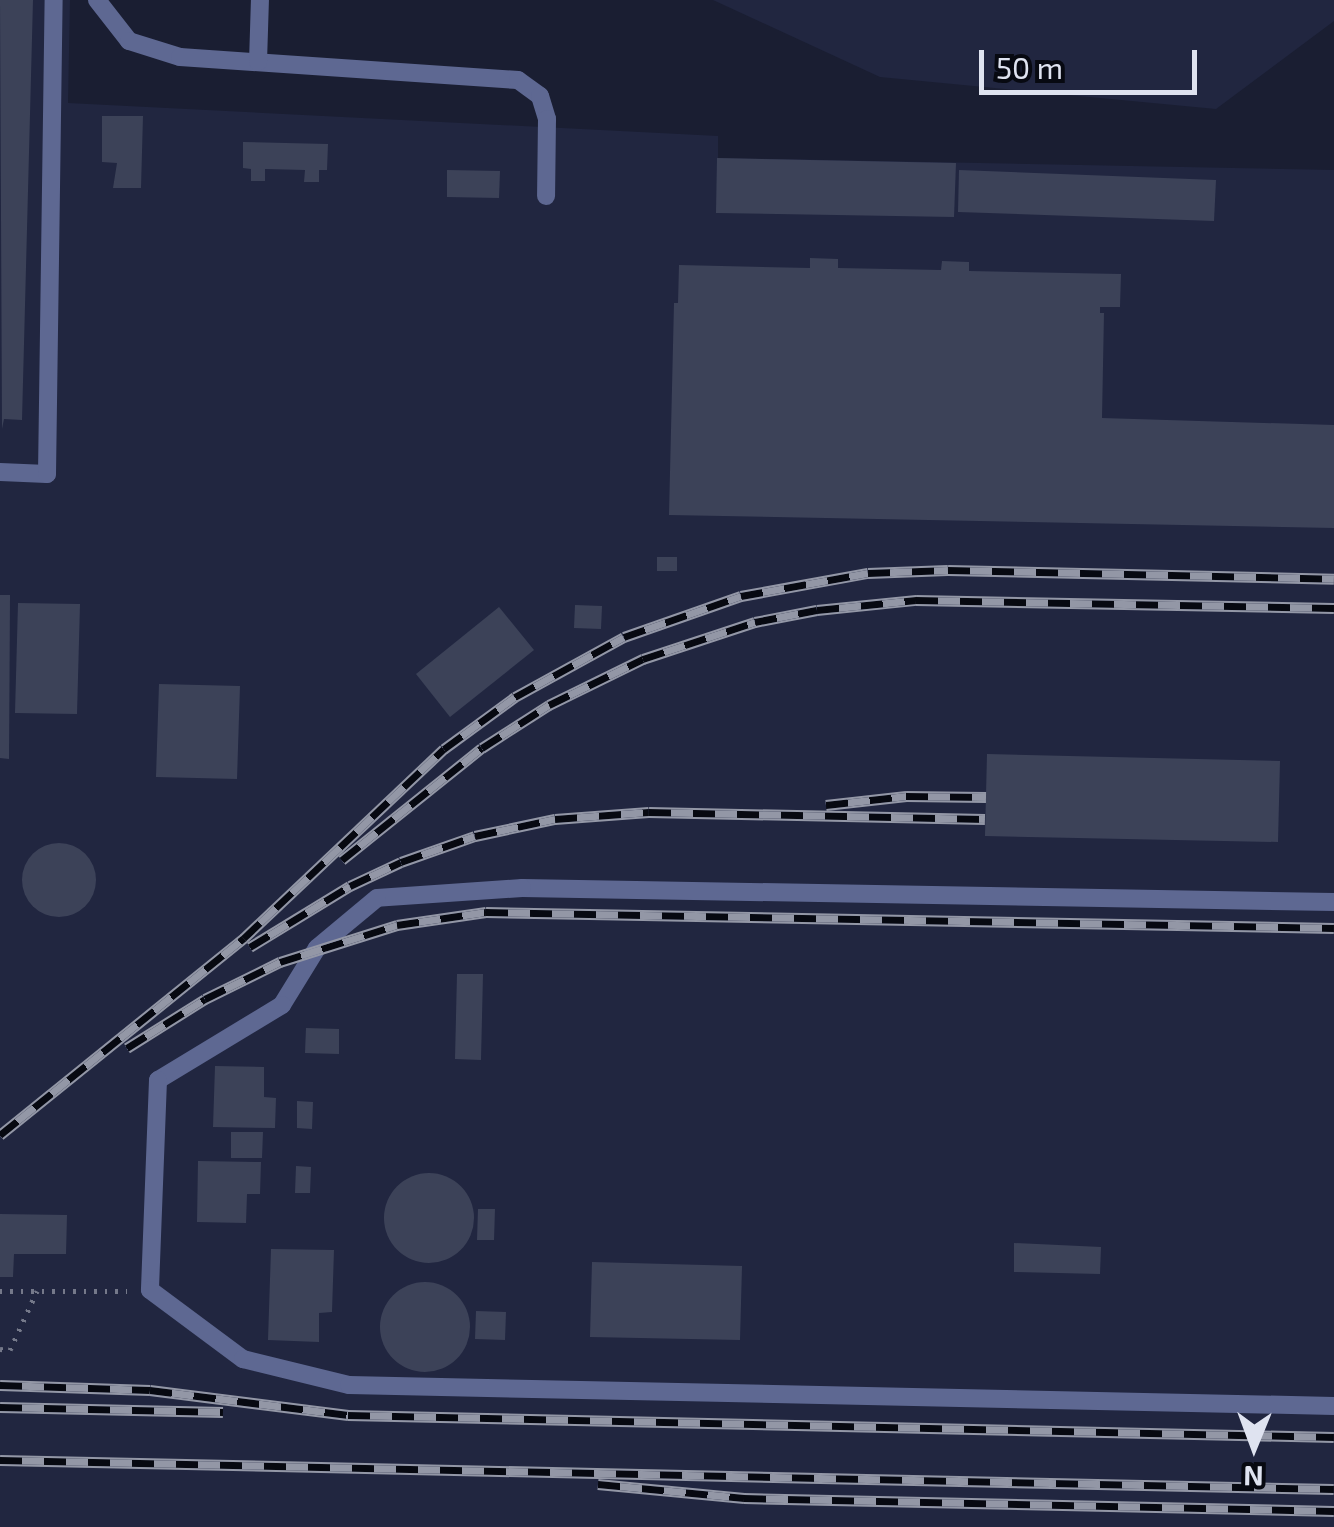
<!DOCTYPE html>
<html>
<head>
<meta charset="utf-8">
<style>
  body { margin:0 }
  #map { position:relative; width:1334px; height:1527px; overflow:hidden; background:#1a1e32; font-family:"Exo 2",sans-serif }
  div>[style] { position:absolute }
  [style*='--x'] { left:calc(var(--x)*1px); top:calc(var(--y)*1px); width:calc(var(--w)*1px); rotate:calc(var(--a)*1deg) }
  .built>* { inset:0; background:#212640 }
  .building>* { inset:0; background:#3c4258 }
  .round { border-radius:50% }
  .path>* { height:5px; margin-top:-2.5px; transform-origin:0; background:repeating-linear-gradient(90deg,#75798a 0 2.5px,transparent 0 10.5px) }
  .service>* { height:18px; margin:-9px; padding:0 9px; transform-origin:9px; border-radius:9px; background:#5e6892 }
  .rail>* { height:11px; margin-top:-5.5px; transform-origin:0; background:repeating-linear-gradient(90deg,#070911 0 22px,#9397a6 0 44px); box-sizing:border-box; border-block:2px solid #9397a6 }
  span { translate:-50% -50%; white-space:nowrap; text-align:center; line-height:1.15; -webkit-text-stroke:10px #070911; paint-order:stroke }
  .north { position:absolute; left:1204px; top:1397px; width:100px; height:100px; -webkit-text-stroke:8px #070911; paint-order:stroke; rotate:181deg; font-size:28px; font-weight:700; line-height:40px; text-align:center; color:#dfe3f0 }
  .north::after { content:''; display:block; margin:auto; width:35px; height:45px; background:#dfe3f0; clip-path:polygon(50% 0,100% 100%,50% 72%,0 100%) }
  .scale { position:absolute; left:979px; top:50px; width:218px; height:45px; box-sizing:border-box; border:5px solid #dfe3f0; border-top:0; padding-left:12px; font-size:30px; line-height:35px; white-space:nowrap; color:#dfe3f0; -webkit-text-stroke:8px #070911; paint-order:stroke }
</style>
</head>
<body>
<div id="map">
  <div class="built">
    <div style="clip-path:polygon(0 0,70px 0,68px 103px,718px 136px,718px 158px,1334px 170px,1334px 1527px,0 1527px)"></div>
    <div style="clip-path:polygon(713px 0,1334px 0,1334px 21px,1216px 109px,880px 77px)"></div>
  </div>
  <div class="building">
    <div style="clip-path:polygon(0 0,33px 0,22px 420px,4px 419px,2px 429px)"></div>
    <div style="clip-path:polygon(102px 116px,143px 116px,141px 188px,113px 188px,117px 163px,102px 162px)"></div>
    <div style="clip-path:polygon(243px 142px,328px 144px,327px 170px,319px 170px,319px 182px,304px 182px,305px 170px,265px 169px,265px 181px,251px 181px,251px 169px,243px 168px)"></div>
    <div style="clip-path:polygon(717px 158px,956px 163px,954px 217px,716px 213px)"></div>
    <div style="clip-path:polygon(447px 170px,500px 171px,499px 198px,447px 197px)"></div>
    <div style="clip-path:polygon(959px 170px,1216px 180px,1214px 221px,958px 212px)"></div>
    <div style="clip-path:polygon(810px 258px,838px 259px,838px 268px,941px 270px,942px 261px,969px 262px,969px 271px,1121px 274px,1120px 307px,1100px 307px,1100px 313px,1104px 313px,1102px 418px,1334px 425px,1334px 528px,669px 515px,674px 303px,678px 303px,679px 265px,810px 268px)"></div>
    <div style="clip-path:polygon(657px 557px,677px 557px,677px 571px,657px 571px)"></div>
    <div style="clip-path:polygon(0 595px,10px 595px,9px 759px,0 758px)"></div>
    <div style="clip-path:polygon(18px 603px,80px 604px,77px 714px,15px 713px)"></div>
    <div style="clip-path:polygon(575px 605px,602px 606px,601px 629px,574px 628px)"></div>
    <div style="clip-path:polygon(499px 607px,534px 650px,450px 717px,416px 674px)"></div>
    <div style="clip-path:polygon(159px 684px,240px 686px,237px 779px,156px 777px)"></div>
    <div style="clip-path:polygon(987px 754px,1280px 761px,1278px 842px,985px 836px)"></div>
    <div class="round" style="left:22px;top:843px;width:74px;height:74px"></div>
    <div style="clip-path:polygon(457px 974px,483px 974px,481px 1060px,455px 1059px)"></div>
    <div style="clip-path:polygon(306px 1028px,339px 1029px,339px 1054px,305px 1053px)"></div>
    <div style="clip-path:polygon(215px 1066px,264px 1067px,264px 1097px,276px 1098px,275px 1128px,213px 1127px)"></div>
    <div style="clip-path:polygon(297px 1101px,313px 1102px,312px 1129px,297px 1128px)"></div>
    <div style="clip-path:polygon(231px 1132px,263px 1132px,262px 1158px,231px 1158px)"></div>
    <div style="clip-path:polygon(198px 1161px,261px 1162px,260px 1194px,247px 1194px,246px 1223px,197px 1222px)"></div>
    <div style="clip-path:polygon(296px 1166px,311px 1167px,310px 1193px,295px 1193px)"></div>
    <div class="round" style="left:384px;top:1173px;width:90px;height:90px"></div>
    <div style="clip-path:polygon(478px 1209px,495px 1209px,494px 1240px,477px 1240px)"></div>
    <div style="clip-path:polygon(0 1214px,67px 1215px,66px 1254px,14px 1254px,13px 1277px,0 1277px)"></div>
    <div style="clip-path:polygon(1014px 1243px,1101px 1247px,1100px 1274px,1014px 1272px)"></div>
    <div style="clip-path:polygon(271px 1249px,334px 1250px,332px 1312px,319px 1313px,319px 1342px,268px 1340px)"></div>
    <div style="clip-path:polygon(592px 1262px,742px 1266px,740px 1340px,590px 1337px)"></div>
    <div class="round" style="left:380px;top:1282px;width:90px;height:90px"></div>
    <div style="clip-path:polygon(476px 1311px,506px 1312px,505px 1340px,475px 1339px)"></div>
  </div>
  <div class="path">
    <div style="--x:0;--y:1291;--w:127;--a:0"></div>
    <div style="--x:0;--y:1349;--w:10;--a:6"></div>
    <div style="--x:10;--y:1350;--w:65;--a:-65.4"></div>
  </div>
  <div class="service">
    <div style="--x:97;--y:0;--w:52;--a:52"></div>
    <div style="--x:129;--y:41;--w:53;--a:17.4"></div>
    <div style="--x:180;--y:57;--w:339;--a:3.9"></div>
    <div style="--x:518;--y:80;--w:27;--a:36"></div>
    <div style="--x:540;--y:96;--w:24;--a:73"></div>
    <div style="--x:547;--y:119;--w:77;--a:90.7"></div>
    <div style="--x:258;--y:62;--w:62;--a:-88.2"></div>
    <div style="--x:0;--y:472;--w:47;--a:2.4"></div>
    <div style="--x:47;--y:474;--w:474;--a:-89.2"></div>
    <div style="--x:1334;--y:902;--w:812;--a:-179.01"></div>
    <div style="--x:522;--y:888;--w:145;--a:176.1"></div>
    <div style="--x:377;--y:898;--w:78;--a:140.2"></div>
    <div style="--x:317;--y:948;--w:67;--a:121.6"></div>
    <div style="--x:282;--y:1005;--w:145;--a:148.8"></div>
    <div style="--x:158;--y:1080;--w:210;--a:92.2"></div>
    <div style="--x:150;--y:1290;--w:116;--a:36.6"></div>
    <div style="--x:243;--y:1359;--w:109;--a:13.8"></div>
    <div style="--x:349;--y:1385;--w:985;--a:1.22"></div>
  </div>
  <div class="rail">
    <div style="--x:826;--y:805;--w:81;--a:-6.4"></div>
    <div style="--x:906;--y:796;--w:80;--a:0.7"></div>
    <div style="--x:342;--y:860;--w:179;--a:-38.7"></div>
    <div style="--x:482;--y:748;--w:80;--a:-32.7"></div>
    <div style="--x:549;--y:705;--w:105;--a:-26.1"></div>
    <div style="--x:643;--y:659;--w:118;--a:-18.3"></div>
    <div style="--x:755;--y:622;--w:63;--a:-11"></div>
    <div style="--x:817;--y:610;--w:100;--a:-5.8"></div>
    <div style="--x:916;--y:600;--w:418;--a:1.1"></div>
    <div style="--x:250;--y:947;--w:117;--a:-31.4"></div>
    <div style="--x:350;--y:886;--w:56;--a:-25.2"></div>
    <div style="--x:401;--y:862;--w:78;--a:-19.4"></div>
    <div style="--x:475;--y:836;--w:82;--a:-12"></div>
    <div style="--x:555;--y:819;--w:94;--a:-4.3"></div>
    <div style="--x:649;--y:812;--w:336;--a:1.2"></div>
    <div style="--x:127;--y:1048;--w:92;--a:-32.1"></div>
    <div style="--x:205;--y:999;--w:84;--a:-26.3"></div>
    <div style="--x:280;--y:962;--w:123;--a:-17.5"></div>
    <div style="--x:397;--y:925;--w:90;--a:-8.3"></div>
    <div style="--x:486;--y:912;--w:848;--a:1.08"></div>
    <div style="--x:0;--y:1135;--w:314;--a:-38.9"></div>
    <div style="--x:244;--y:938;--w:275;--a:-43.4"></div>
    <div style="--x:444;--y:749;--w:88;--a:-36.2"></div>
    <div style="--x:515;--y:697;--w:124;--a:-28.8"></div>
    <div style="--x:624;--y:637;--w:124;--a:-19.3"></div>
    <div style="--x:741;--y:596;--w:129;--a:-10.3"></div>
    <div style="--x:868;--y:573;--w:80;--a:-2.1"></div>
    <div style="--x:948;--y:570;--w:386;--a:1.3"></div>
    <div style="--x:0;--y:1385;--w:150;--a:1.9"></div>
    <div style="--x:150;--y:1390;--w:200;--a:7.2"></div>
    <div style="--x:348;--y:1415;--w:986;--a:1.28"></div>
    <div style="--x:0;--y:1407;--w:223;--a:1.3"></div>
    <div style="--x:0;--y:1460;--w:1334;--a:1.25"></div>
    <div style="--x:598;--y:1484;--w:147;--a:5.5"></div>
    <div style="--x:744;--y:1498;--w:590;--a:1.26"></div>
  </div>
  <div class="north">N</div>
  <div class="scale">50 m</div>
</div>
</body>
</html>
